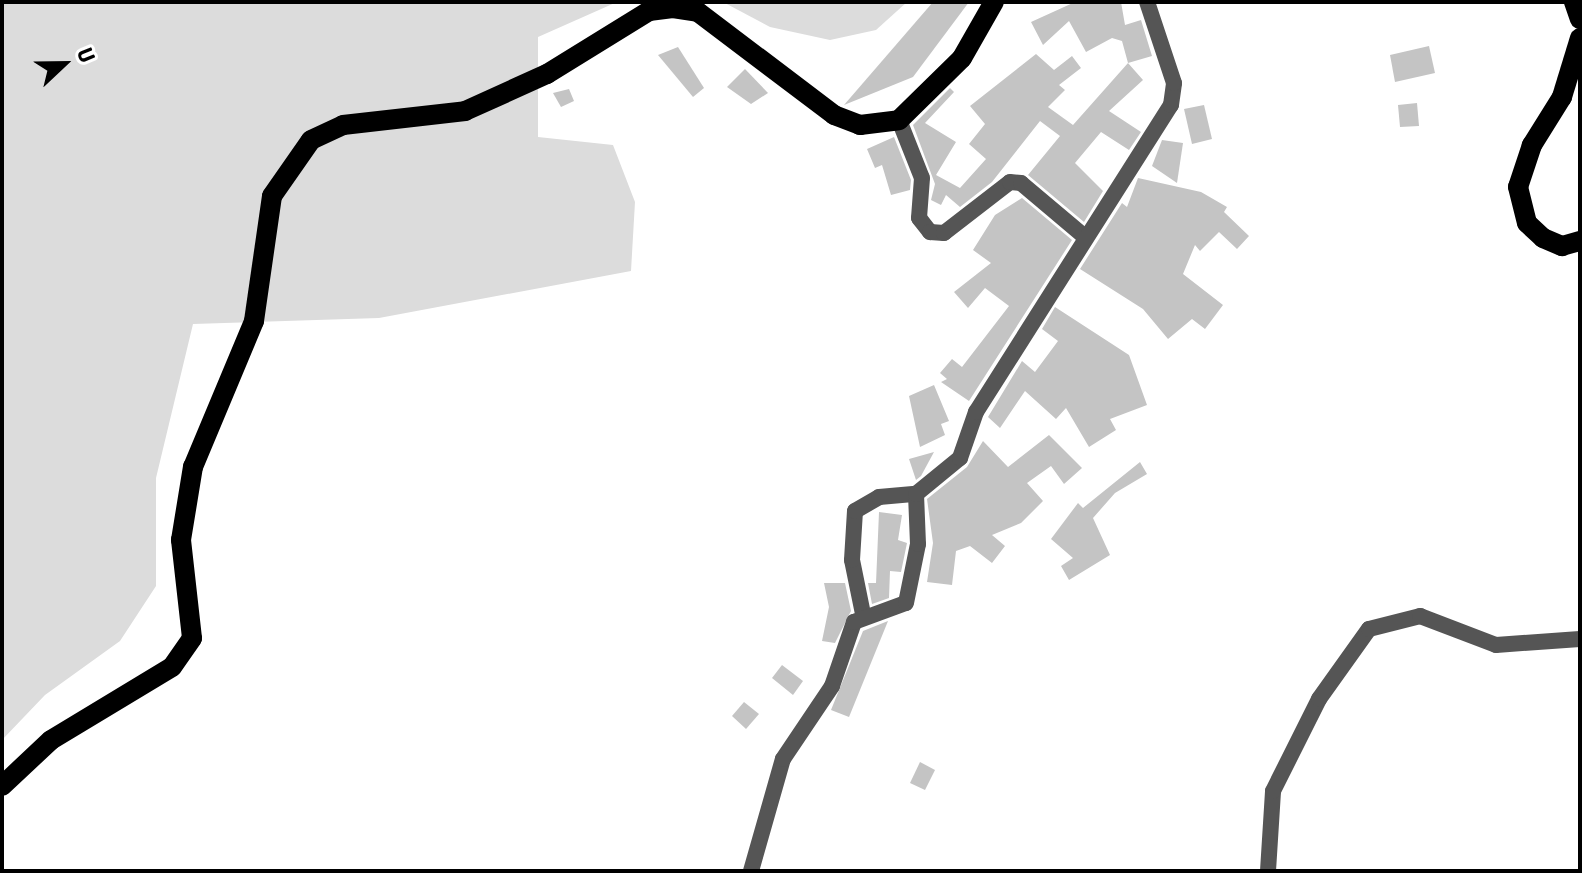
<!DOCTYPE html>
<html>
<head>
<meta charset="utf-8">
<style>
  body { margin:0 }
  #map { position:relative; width:1582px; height:873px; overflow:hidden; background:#fff; font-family:"Asap Condensed",sans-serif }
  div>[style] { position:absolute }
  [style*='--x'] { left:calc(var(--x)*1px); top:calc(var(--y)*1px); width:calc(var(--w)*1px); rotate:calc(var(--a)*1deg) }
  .green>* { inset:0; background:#dcdcdc }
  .building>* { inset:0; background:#c4c4c4 }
  .minor>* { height:16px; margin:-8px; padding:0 8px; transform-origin:8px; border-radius:8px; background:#555 }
  .primary>* { height:20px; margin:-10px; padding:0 10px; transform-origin:10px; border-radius:10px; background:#000 }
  span { translate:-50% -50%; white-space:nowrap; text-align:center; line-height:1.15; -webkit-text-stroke:6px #fff; paint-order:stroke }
  .frame { position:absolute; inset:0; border:4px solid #000; pointer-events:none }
  .north { position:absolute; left:24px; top:24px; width:80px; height:80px; -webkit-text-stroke:6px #fff; paint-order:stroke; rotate:68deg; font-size:22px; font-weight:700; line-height:32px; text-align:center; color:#000 }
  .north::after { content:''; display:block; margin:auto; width:28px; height:36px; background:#000; clip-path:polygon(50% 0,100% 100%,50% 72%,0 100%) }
</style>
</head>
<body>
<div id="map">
  <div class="green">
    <div style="clip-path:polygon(2px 2px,617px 2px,538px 37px,538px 137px,613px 145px,635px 202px,631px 271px,379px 318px,193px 324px,156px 478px,156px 586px,120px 641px,45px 695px,2px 740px)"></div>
    <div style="clip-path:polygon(723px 2px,907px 2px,876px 30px,830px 40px,770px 27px)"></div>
  </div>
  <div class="building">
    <div style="clip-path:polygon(933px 2px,969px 2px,913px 77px,844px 105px)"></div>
    <div style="clip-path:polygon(1075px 2px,1121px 2px,1125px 25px,1141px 20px,1152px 56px,1128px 63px,1122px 41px,1112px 38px,1086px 52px,1069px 21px,1043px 45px,1031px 22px)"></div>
    <div style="clip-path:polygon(1429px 46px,1435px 73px,1395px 82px,1390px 55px)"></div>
    <div style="clip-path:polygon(678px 47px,704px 88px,693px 97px,658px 55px)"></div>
    <div style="clip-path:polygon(1036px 54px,1054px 70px,1072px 56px,1081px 68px,1059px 85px,1065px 90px,1048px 107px,1073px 125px,1128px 63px,1143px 80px,1109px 111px,1141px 132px,1129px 150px,1101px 132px,1075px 163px,1103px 191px,1084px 222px,1028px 175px,1060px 136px,1040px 121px,992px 182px,960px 207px,946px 195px,941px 205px,931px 200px,935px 184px,913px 125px,950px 88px,954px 92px,925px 123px,956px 142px,936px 175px,960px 188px,986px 159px,969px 144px,985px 124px,970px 106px)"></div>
    <div style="clip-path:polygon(745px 69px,768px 93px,751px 104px,727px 87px)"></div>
    <div style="clip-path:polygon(569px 89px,574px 101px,561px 107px,553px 93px)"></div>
    <div style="clip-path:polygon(1417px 103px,1419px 126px,1400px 127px,1398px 105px)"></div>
    <div style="clip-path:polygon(1204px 105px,1212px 139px,1192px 144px,1184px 109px)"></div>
    <div style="clip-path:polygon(894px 137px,911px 180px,910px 190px,891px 195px,882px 165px,875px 168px,867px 149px)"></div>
    <div style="clip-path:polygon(1162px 140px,1183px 143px,1177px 183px,1152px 166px)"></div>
    <div style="clip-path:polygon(1138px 178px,1201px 192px,1227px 207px,1224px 212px,1249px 236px,1237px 249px,1219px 232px,1200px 251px,1195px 245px,1183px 274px,1223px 305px,1205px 329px,1192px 319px,1168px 339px,1143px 309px,1080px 269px,1122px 203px,1127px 207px)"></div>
    <div style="clip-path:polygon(1022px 198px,1072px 240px,969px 401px,941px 382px,947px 379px,940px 373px,952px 359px,962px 367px,1009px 306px,985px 288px,968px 308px,954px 292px,991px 263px,973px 250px,995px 215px)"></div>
    <div style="clip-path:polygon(1055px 307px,1129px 355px,1147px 405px,1110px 419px,1116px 430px,1089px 447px,1066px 408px,1056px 419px,1025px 391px,1000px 428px,988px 417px,1022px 361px,1035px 372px,1058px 341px,1042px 329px)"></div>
    <div style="clip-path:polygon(934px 385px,949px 421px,941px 424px,945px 435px,920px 447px,909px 396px)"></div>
    <div style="clip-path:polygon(1049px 435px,1082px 468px,1064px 484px,1051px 466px,1027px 483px,1043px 501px,1021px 523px,992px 535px,1005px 546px,992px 563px,970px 546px,956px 551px,952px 585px,927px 582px,933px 543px,927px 499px,967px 467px,983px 441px,1008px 467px)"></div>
    <div style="clip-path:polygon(934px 452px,921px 476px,916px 480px,909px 459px)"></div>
    <div style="clip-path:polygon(1140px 462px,1147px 474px,1115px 493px,1093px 518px,1110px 555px,1069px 580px,1061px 566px,1073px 558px,1051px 539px,1078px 503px,1083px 508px)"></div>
    <div style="clip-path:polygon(879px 512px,902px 515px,898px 540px,907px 543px,901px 572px,890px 571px,889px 598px,872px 604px,868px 583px,876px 583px)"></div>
    <div style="clip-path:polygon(824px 583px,845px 583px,851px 611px,835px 643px,822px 641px,829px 607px)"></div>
    <div style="clip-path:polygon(888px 621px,849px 717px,831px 710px,863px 631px)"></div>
    <div style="clip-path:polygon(782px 665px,803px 681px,793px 695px,772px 678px)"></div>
    <div style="clip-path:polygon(744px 702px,759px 714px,746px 729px,732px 716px)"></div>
    <div style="clip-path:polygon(920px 762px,935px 770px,925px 790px,910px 783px)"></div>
  </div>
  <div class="minor">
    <div style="--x:899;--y:120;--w:62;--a:68.4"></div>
    <div style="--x:922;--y:178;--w:40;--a:94.3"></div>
    <div style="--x:919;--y:218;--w:18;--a:52"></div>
    <div style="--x:930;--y:232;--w:14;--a:4"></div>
    <div style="--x:944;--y:233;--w:83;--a:-37.7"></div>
    <div style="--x:1010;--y:182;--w:11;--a:5"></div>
    <div style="--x:1021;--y:183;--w:84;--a:40.2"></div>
    <div style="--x:863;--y:614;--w:55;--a:-101.5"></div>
    <div style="--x:852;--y:560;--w:49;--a:-86.5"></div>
    <div style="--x:855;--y:511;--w:28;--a:-30"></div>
    <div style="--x:879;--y:497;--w:37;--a:-5"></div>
    <div style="--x:751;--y:871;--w:116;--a:-74.1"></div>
    <div style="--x:783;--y:759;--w:88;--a:-56.1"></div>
    <div style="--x:832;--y:686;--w:68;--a:-71"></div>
    <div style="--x:854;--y:622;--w:55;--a:-20.1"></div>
    <div style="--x:906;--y:603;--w:60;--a:-78.5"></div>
    <div style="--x:918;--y:544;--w:50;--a:-92.3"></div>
    <div style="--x:916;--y:494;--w:57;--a:-39.3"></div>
    <div style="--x:960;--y:458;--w:49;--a:-70.8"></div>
    <div style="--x:976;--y:412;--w:364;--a:-57.6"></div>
    <div style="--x:1171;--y:105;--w:22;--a:-82"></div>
    <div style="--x:1174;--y:83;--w:85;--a:-108.4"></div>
    <div style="--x:1268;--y:871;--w:80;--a:-86.4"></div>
    <div style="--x:1273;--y:791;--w:103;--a:-63.4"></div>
    <div style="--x:1319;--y:699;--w:86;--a:-54.5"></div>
    <div style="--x:1369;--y:629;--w:53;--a:-14.3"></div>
    <div style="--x:1420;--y:616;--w:81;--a:20.9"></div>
    <div style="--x:1496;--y:645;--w:84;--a:-4.1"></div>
  </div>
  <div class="primary">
    <div style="--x:1574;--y:2;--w:18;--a:71"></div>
    <div style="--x:1580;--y:38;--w:62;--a:107"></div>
    <div style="--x:1562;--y:97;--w:57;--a:122"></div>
    <div style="--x:1532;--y:145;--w:44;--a:108.4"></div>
    <div style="--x:1518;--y:187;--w:37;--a:76"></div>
    <div style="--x:1527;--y:223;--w:22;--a:43"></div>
    <div style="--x:1543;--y:238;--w:21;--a:23"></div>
    <div style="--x:1562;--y:246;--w:19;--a:-16"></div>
    <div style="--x:2;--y:786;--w:67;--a:-43.2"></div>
    <div style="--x:51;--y:740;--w:141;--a:-31.1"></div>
    <div style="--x:172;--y:667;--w:35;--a:-55"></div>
    <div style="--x:192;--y:638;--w:99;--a:-96.4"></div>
    <div style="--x:181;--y:540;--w:74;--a:-80.7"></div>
    <div style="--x:193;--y:467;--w:158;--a:-67.3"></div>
    <div style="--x:254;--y:321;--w:126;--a:-81.8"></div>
    <div style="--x:272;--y:196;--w:68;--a:-55.1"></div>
    <div style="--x:311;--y:140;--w:35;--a:-25"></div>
    <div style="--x:343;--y:125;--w:123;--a:-6.5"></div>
    <div style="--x:465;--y:111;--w:90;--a:-24.3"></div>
    <div style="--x:547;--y:74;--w:120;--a:-31.7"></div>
    <div style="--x:649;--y:11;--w:24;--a:-7"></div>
    <div style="--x:673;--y:8;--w:25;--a:9"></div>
    <div style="--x:698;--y:12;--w:171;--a:37.1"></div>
    <div style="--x:834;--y:115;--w:28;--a:21"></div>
    <div style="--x:860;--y:125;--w:39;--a:-7"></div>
    <div style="--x:899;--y:120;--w:88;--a:-44.5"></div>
    <div style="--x:962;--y:58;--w:64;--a:-60.3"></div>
  </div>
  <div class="frame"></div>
  <div class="north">U</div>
</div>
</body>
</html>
